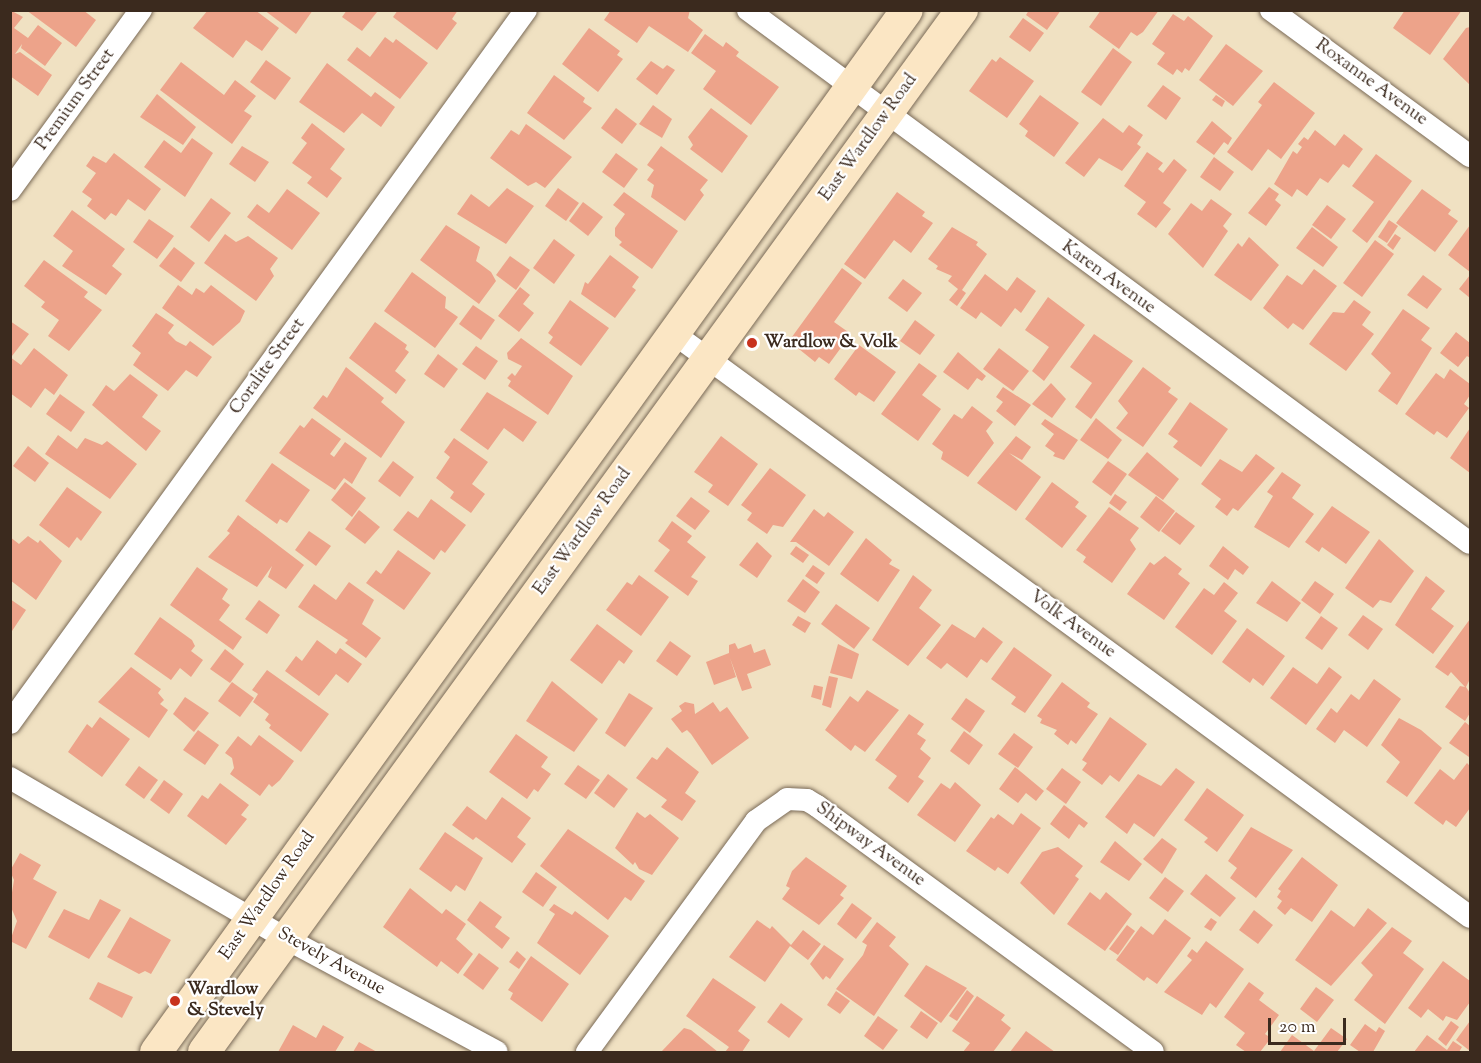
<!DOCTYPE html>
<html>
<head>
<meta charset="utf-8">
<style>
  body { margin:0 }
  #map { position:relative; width:1481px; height:1063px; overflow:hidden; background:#f0e1c2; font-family:"Sorts Mill Goudy",serif }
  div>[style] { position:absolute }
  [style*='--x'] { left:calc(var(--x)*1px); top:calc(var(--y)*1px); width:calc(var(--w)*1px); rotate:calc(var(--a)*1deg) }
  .building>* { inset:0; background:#eda38a }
  .roads { filter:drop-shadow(0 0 2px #7a6a57) drop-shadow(0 0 2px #7a6a57) }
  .street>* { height:22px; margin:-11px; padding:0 11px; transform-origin:11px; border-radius:11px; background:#fff }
  .secondary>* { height:32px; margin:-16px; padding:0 16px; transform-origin:16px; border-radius:16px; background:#fbe6c4 }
  .dots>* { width:16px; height:16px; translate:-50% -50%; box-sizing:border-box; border:3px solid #fff; border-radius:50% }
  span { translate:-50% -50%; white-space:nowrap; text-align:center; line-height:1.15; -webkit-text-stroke:4.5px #fff; paint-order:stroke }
  .street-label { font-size:18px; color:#3b2a1e }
  .poi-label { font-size:18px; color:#3b2a1e; font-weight:700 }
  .left { translate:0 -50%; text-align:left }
  .frame { position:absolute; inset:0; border:12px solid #3b2a1e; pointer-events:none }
  .scale { position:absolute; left:1268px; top:1018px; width:78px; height:27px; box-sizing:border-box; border:3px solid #3b2a1e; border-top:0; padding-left:8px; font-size:18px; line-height:21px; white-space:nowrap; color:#3b2a1e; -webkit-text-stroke:4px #fff; paint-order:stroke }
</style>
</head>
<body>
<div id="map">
  <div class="building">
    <div style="clip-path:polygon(10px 10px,23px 17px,14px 28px,28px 38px,38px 25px,62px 43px,45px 66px,21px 48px,22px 44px,15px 54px,20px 52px,52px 75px,38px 96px,10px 76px)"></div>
    <div style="clip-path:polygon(26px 10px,83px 10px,96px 20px,76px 47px)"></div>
    <div style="clip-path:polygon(208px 10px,255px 10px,279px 28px,262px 51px,246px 40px,233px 58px,193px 28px)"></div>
    <div style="clip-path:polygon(264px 10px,313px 10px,296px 34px)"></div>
    <div style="clip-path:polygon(347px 10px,374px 10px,377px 12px,362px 31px,342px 17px)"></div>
    <div style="clip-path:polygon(398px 10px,458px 10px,452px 19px,457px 23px,437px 50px,393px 17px)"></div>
    <div style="clip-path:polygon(611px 10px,690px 10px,688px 18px,703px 30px,688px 52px,649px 26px,637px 43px,604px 20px)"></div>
    <div style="clip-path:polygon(1029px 10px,1061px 10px,1047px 30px,1026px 15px)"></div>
    <div style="clip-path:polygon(1101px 10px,1159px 10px,1143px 32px,1137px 36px,1131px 32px,1119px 49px,1089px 27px)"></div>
    <div style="clip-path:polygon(1405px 10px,1462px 10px,1430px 55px,1393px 28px)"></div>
    <div style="clip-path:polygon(1173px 14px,1184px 21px,1188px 16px,1213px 36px,1189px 71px,1185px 68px,1182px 73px,1177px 69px,1173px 75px,1157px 64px,1165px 53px,1152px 44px)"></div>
    <div style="clip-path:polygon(1023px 18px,1044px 33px,1030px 52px,1009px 37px)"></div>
    <div style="clip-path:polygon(1470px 27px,1470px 85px,1443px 59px,1466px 28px)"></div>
    <div style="clip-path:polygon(589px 28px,620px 51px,617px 55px,623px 59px,598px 92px,562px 64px)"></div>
    <div style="clip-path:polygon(705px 34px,723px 47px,726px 42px,739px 52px,736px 56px,779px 87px,751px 125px,703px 89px,716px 71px,691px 53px)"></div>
    <div style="clip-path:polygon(385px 37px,393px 43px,396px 39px,428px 63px,400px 99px,347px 60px,357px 47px,370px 57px)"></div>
    <div style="clip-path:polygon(1226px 44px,1263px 71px,1233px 106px,1199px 80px)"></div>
    <div style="clip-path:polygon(1113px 48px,1132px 62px,1101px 106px,1081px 92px)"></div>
    <div style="clip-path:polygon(1000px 57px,1034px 81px,1007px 118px,969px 91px,992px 59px,996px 62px)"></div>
    <div style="clip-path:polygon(266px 60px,291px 78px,275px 100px,250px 82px)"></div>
    <div style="clip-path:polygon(651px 61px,663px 69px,667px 65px,675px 70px,657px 95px,636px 79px)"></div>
    <div style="clip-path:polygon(181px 62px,224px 95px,235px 80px,256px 96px,244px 111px,252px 116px,232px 144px,160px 90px)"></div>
    <div style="clip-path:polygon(327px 63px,371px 97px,375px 92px,395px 107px,381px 127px,362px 113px,344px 133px,299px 102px)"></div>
    <div style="clip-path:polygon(554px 75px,585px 98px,583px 102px,592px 108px,564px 140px,527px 113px)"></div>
    <div style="clip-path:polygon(1274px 82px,1315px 113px,1281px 159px,1268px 149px,1252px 171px,1227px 152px,1262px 105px,1258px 102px)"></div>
    <div style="clip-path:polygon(1163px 85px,1181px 98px,1166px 120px,1147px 106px)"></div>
    <div style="clip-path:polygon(157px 94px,196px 127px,183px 145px,140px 117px)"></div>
    <div style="clip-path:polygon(1040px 95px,1079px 123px,1054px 157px,1025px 136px,1028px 131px,1019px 124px)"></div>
    <div style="clip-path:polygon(1216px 95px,1225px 101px,1222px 107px,1212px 100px)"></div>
    <div style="clip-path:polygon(653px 105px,672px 119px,662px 138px,639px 124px)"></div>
    <div style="clip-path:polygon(616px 108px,637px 124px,622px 144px,601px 128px)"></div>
    <div style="clip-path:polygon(711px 108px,748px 136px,722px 173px,690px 149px,693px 145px,688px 137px)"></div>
    <div style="clip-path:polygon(1103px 118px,1123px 133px,1129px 125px,1143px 135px,1137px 144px,1141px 147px,1122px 171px,1099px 158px,1084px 177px,1065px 163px)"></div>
    <div style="clip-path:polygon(1212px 121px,1232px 138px,1228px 145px,1224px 142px,1214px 155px,1196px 142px)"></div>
    <div style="clip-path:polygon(312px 123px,345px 149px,330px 169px,342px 178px,327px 198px,307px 183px,312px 177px,292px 163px,307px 143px,301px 138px)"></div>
    <div style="clip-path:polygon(526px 124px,572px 157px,545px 188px,536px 182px,528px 186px,490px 158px,511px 130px,519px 135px)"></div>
    <div style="clip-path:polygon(1315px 130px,1335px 146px,1344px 134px,1363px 149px,1349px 168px,1343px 164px,1328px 183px,1320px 178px,1307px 196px,1297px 189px,1292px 197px,1274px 184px,1293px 151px,1297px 154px,1302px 147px,1298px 144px,1304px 137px,1308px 140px)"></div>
    <div style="clip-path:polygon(192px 138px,213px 153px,185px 197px,144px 167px,164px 140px,181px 153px)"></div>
    <div style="clip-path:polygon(242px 146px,269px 162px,255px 182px,229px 164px)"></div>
    <div style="clip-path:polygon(661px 146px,708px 180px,700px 190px,704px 195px,685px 221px,651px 197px,654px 185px,647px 180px,654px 170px,647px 165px)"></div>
    <div style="clip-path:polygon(1147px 152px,1163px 163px,1158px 169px,1163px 173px,1174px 159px,1187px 170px,1163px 203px,1171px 209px,1156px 228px,1137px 214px,1146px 202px,1124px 186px)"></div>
    <div style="clip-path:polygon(114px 153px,161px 189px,145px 211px,128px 199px,116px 216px,111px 213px,105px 220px,87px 206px,92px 199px,82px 192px,96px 173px,86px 166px,93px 156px,106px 163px)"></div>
    <div style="clip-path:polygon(616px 153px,638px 169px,624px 188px,602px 172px)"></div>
    <div style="clip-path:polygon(1376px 154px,1412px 181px,1367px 243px,1352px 231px,1374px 202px,1352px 186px)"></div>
    <div style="clip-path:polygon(1214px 157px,1234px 172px,1220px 191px,1200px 177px)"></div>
    <div style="clip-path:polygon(1269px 187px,1279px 194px,1275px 200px,1281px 205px,1266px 226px,1248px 213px)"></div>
    <div style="clip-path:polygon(507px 188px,534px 206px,506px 244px,457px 214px,471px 194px,489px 207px)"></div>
    <div style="clip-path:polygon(558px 188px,579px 203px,566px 221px,545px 206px)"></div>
    <div style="clip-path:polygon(287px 189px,320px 213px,292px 250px,247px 217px,257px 204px,269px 213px)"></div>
    <div style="clip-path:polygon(1422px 189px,1451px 210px,1448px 214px,1458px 221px,1435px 252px,1396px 223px)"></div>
    <div style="clip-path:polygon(624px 192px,678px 231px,652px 269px,619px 245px,622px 242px,615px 236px,615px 228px,625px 214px,613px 205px)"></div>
    <div style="clip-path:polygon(897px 192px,925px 212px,922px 216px,933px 223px,911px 253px,894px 240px,865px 279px,844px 264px)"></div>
    <div style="clip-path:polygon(211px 198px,231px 213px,209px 242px,190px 227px)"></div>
    <div style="clip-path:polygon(1211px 199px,1232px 214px,1223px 226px,1228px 231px,1203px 268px,1168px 234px,1191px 203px,1202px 211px)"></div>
    <div style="clip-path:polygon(583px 202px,603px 217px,588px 236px,569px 221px)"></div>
    <div style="clip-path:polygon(1327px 205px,1346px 219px,1331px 239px,1312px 225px)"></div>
    <div style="clip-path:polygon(72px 210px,125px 249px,112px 266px,122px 274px,106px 295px,62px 266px,73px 251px,53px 236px)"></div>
    <div style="clip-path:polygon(149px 219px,174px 236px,157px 259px,133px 242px)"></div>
    <div style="clip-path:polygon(1389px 220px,1398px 226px,1387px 243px,1378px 237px)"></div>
    <div style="clip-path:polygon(446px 225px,480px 247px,476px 261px,491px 272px,496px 281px,479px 304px,420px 260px)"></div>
    <div style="clip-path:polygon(1470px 225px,1470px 272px,1448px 255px)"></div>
    <div style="clip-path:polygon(952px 227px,978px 242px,976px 245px,987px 254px,962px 290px,966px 293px,957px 306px,949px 300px,958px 289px,948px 281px,952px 276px,936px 269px,938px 266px,928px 259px)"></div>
    <div style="clip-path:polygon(1312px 227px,1338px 247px,1323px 267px,1296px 248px)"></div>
    <div style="clip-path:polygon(225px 234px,236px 242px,248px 236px,278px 258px,270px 269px,274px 276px,256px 301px,204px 263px)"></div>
    <div style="clip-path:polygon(1395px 234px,1401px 238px,1393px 250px,1387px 245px)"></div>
    <div style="clip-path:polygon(1249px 237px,1279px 265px,1251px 301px,1214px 275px,1238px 243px,1242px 247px)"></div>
    <div style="clip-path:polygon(554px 239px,575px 255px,554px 284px,533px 268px)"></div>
    <div style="clip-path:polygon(1375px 240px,1394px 254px,1362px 297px,1343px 283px)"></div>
    <div style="clip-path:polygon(174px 247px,195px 263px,181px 282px,159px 266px)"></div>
    <div style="clip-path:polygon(610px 255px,639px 277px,632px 287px,636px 290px,615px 318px,581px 294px,585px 282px,588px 284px)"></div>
    <div style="clip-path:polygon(510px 256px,530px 270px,516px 290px,496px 275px)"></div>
    <div style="clip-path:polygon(44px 260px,88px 292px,84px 297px,102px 310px,69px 351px,48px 336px,59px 320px,41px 307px,45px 302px,24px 286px)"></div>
    <div style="clip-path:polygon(842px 268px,862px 283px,834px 322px,851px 334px,829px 364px,819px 357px,815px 362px,789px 341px)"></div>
    <div style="clip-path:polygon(1314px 269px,1337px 286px,1303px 330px,1293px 323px,1288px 329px,1263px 308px,1287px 275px,1302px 285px)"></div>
    <div style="clip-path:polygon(412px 272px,446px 297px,445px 308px,458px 317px,435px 348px,384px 311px)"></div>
    <div style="clip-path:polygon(985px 274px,1007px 291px,1017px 277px,1036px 291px,1021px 313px,1015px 308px,1001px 327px,981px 312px,976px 319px,960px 308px)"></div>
    <div style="clip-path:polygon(1423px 275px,1442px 289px,1427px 309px,1407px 295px)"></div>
    <div style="clip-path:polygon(1470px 275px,1470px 298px,1459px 289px)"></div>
    <div style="clip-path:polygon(903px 279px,922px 293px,907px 312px,888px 298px)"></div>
    <div style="clip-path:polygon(178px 285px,192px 295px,196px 288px,204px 293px,211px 285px,245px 311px,240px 322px,213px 346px,162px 308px)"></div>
    <div style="clip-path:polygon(520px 287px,530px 295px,523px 304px,534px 313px,519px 332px,498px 316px)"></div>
    <div style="clip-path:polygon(1048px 297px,1085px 325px,1044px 381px,1032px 371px,1049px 347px,1025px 330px)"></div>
    <div style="clip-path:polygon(570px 300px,609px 328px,581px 366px,549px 343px,553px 337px,548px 333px)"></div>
    <div style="clip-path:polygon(1354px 300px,1371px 312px,1362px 325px,1374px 334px,1346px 371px,1309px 344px,1333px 312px,1344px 313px)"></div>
    <div style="clip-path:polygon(473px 305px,495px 320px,481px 340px,459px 324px)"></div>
    <div style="clip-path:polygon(1403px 309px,1430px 328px,1421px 340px,1432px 348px,1397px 405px,1378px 391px,1391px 373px,1371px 354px)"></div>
    <div style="clip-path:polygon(156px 313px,174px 325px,168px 333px,176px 341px,186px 346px,190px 341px,212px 357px,197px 377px,186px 370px,168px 391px,133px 365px,141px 353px,132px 346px)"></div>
    <div style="clip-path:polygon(915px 320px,935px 335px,920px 355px,900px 341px)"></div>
    <div style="clip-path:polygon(10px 321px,29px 334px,12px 356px,10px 355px)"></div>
    <div style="clip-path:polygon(375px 322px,407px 345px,405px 349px,409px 352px,395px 371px,406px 380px,396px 394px,349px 358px)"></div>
    <div style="clip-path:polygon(1456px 332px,1470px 343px,1470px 358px,1467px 356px,1458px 367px,1440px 353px)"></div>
    <div style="clip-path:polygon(1094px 334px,1133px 361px,1091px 419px,1075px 407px,1092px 383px,1070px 367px)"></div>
    <div style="clip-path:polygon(521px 338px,573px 376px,548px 415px,508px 386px,511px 381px,507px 378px,512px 373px,515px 376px,522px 366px,508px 359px,507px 353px)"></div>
    <div style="clip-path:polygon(859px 345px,896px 372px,874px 402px,859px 392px,856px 396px,834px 379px)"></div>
    <div style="clip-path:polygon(476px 346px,498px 361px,485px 380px,462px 364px)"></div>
    <div style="clip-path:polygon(34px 348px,68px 375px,54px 395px,45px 388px,31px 408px,10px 393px,10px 357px,21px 365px)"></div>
    <div style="clip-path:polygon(999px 348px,1029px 371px,1013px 391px,983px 369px)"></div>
    <div style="clip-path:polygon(958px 352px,986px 376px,982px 381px,977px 378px,968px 390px,943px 372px)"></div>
    <div style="clip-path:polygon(438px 354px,458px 369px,444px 388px,424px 374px)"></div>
    <div style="clip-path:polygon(919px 363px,937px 376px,922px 395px,941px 409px,918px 441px,881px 414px)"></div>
    <div style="clip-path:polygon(346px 367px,384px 398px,381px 402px,405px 422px,381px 458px,313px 408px,323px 395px,327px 398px)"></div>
    <div style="clip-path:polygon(1143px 367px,1171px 388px,1168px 392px,1178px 399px,1143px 447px,1116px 428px,1128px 413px,1118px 401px)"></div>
    <div style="clip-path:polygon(1450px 369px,1470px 384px,1470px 395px,1464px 404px,1469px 408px,1447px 438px,1437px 431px,1434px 435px,1405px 414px,1436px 373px,1444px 379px)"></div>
    <div style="clip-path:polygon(130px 374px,158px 395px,142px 417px,161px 431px,146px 451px,92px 405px,106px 385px,114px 391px)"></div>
    <div style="clip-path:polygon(1051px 383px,1066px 399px,1052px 418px,1032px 404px)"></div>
    <div style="clip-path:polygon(1003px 387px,1031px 405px,1015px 426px,996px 411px,1003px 402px,996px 397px)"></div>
    <div style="clip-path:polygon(487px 392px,537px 422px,523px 442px,504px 428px,488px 450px,460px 430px)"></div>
    <div style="clip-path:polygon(60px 394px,85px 412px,71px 432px,46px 414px)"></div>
    <div style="clip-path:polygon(1190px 402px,1228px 429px,1201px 467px,1173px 447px,1178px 441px,1168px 434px)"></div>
    <div style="clip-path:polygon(972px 406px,993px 422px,986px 431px,994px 443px,968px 477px,941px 459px,943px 452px,932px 444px,954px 414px,962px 419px)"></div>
    <div style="clip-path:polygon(312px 418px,341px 439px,330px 454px,334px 457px,345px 442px,367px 458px,352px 484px,344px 478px,335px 490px,279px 453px,300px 425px,304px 428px)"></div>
    <div style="clip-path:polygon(1096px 418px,1122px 440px,1108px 459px,1080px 440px)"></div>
    <div style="clip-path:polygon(1045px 419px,1078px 440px,1064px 460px,1053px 456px,1055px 453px,1045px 446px,1054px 434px,1041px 424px)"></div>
    <div style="clip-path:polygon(1470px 428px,1470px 473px,1450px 458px)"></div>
    <div style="clip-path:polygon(58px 435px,77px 449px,85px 438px,102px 445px,107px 441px,137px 464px,110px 499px,45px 454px)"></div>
    <div style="clip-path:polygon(721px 436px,758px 464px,728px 506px,708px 492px,713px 485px,694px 472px)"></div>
    <div style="clip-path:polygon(1016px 436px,1031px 447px,1022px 460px,1009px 453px,1041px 477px,1016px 511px,977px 483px)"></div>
    <div style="clip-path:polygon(454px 438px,488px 462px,472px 484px,485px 494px,471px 513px,450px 498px,454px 492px,436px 478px,450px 457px,444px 452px)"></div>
    <div style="clip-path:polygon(28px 446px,49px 463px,35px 482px,13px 466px)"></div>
    <div style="clip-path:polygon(1147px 452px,1179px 479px,1163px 500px,1128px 475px)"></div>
    <div style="clip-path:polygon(1256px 454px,1275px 468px,1238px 511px,1233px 508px,1227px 516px,1215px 507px,1221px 499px,1201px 484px,1220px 459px,1242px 472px)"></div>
    <div style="clip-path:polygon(393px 461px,414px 477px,400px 497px,378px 481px)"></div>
    <div style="clip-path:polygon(1108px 461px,1127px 474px,1111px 496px,1092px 482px)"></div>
    <div style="clip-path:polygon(272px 463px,310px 490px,287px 523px,280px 519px,277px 524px,245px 501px)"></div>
    <div style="clip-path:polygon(770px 468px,806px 495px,783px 527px,773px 525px,767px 534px,747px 520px,752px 513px,741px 505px)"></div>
    <div style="clip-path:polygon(1282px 472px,1301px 485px,1292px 498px,1314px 514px,1289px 548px,1254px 527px,1273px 496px,1267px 492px)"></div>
    <div style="clip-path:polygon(345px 482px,366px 498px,352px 517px,331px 500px)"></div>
    <div style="clip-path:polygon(1052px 482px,1079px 502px,1075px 507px,1087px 516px,1062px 548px,1025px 519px)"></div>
    <div style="clip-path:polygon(67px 487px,102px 512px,81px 541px,77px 537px,69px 548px,39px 525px)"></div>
    <div style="clip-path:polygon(1115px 494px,1127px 502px,1120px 511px,1109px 503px)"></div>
    <div style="clip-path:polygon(1156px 496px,1175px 511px,1159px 532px,1140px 517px)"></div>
    <div style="clip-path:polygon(691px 497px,710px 511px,695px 530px,676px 516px)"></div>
    <div style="clip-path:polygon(431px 499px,466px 525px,445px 553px,441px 550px,434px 560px,393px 530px,408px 511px,418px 518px)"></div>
    <div style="clip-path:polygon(1332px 506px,1370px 532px,1346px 564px,1322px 547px,1319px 552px,1305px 542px)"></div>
    <div style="clip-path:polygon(1109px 507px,1139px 528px,1130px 540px,1136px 549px,1112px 583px,1083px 562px,1086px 557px,1076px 550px)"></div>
    <div style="clip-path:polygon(814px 509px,824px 517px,828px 512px,854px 532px,829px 566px,796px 542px,790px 542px)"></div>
    <div style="clip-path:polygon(359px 510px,380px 527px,365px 544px,345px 529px)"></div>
    <div style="clip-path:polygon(1176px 512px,1195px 526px,1180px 545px,1161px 531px)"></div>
    <div style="clip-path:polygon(238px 515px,304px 565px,286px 589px,268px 577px,272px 566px,257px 587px,208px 557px,230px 533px,227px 531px)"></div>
    <div style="clip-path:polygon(672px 521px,692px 536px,687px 542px,706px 557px,691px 577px,698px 581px,688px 596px,654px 571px,670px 550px,658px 541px)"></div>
    <div style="clip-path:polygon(309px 531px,331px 546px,316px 566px,295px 550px)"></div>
    <div style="clip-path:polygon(28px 536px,38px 543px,40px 540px,62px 561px,36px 600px,10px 580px,10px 537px,19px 544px)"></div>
    <div style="clip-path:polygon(866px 538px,892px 560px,889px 564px,900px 570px,878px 602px,840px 574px)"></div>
    <div style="clip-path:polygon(1379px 539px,1414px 571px,1391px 603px,1380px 600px,1373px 608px,1345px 588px)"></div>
    <div style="clip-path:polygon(757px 542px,772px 556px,757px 578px,739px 565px)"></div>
    <div style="clip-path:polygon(796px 546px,809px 555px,803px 563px,790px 554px)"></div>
    <div style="clip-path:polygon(1223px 546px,1249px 567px,1243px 575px,1235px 569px,1228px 580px,1209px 566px)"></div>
    <div style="clip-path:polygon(398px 550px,431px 573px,404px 610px,366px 583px,376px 570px,381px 574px)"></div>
    <div style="clip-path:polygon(1165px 556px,1182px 569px,1178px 574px,1190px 583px,1164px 620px,1127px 594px,1150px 562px,1154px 565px)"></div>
    <div style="clip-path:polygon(813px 565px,825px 573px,817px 584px,805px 576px)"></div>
    <div style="clip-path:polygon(197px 567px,228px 589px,222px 599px,230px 605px,219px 620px,242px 637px,233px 650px,170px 605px)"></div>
    <div style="clip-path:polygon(639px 575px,669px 597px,641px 636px,606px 610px,627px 582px,632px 585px)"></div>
    <div style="clip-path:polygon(913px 575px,932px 590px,919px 608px,941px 625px,908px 666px,872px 640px)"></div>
    <div style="clip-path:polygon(1426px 576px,1445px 591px,1431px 609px,1454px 626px,1433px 654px,1395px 625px)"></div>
    <div style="clip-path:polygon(803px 579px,820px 592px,805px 613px,787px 601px)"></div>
    <div style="clip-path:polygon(1272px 581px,1301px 603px,1287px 622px,1256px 603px)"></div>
    <div style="clip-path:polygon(1315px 581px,1334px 594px,1320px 614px,1301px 600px)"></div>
    <div style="clip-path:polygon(349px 582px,374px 600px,362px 624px,381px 638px,366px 658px,345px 643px,348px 640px,298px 607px,314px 584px,336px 600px)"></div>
    <div style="clip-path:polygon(1224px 582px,1238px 593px,1224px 611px,1237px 621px,1212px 655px,1175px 627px,1204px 588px,1214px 595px)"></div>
    <div style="clip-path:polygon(10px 599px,26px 610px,10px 634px)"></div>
    <div style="clip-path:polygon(259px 600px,280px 615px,267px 634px,245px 619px)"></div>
    <div style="clip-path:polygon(836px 604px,870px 628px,854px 649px,821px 624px)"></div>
    <div style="clip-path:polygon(1363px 615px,1383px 629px,1368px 650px,1348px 635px)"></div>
    <div style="clip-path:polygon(798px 616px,811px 623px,805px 633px,792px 625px)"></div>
    <div style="clip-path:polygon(1321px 616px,1338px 628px,1322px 650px,1305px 638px)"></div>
    <div style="clip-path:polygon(160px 617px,192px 640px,195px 646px,191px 651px,203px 660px,191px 677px,180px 668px,171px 680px,134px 654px)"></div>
    <div style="clip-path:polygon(1470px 619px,1470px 679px,1466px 687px,1470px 693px,1470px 713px,1465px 721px,1445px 707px,1460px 686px,1465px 687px,1451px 672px,1448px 676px,1435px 667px)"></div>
    <div style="clip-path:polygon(597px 624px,633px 651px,624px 664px,619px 660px,602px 684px,570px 660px)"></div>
    <div style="clip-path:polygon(952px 624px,975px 638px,983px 627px,1003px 642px,987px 663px,981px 659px,967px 678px,947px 663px,941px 669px,926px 658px)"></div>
    <div style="clip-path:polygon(1247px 628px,1285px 656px,1263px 686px,1253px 678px,1250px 683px,1222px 662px)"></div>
    <div style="clip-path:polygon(317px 640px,336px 654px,340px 648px,362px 664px,348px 683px,336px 674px,319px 696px,285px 671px,296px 656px,302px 661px)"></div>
    <div style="clip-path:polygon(670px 641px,691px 656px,677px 676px,656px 661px)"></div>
    <div style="clip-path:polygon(735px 643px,738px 649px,751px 644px,754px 653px,765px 649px,771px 665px,747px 674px,752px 688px,742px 691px,730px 658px,736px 677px,714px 685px,706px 662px,729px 653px,729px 645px)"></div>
    <div style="clip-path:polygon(838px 644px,859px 654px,852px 679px,830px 673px)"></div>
    <div style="clip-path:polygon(1014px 647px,1052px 675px,1025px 713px,1011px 704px,1016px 697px,991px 679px)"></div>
    <div style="clip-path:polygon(225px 649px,244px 664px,230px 683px,210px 669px)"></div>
    <div style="clip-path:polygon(131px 667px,161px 689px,158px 693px,164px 700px,160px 704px,168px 710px,149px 738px,98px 702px)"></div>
    <div style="clip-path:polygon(1293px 667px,1317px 684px,1329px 667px,1342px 677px,1306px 725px,1270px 698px)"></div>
    <div style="clip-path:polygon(267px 670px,329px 714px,301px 752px,269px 728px,271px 725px,265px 720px,269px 714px,253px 702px,258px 694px,252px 690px)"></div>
    <div style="clip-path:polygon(829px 676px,838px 678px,831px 708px,822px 705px)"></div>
    <div style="clip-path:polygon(1374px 679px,1401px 699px,1367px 747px,1344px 730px,1335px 743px,1316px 729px,1331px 708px,1337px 713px,1351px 694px,1359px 700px)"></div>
    <div style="clip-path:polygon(552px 681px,598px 719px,574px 752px,526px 721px)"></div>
    <div style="clip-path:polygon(232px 682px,254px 698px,240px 717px,218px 701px)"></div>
    <div style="clip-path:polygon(1062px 682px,1090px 703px,1087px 707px,1098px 714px,1076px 744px,1071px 740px,1068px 745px,1054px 734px,1057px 730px,1040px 723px,1042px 719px,1037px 716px)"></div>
    <div style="clip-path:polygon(814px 685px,823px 687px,821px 700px,811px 697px)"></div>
    <div style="clip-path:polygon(867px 690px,899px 710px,865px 752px,855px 745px,851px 751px,825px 730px,850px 696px,858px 702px)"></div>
    <div style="clip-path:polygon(629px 693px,653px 708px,625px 747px,605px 733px)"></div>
    <div style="clip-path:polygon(185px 697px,209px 713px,194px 732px,173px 714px)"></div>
    <div style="clip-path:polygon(966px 698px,985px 711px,970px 733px,951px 719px)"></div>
    <div style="clip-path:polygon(685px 702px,694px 704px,695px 714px,713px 702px,720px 712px,727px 707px,749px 738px,712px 765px,691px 734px,687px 730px,682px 733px,671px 719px,682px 711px,679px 706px)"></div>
    <div style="clip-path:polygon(909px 714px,924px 724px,917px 734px,926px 740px,920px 749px,931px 758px,918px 777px,924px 781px,908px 803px,888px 788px,897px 776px,875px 760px)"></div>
    <div style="clip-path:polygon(100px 717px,130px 739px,102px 777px,68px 752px,87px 724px,92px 728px)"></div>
    <div style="clip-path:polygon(1110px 717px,1147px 744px,1119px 782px,1110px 775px,1102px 785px,1082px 770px,1087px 763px,1082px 760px)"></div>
    <div style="clip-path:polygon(1399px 718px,1421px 730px,1442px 748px,1407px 797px,1386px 782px,1400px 762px,1381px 745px)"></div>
    <div style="clip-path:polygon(1465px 722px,1470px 726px,1469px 757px,1449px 743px)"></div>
    <div style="clip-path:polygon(198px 730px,219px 745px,205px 765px,183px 750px)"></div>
    <div style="clip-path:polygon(964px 731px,983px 745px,969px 765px,950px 751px)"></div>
    <div style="clip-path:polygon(1014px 733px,1033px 747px,1018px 768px,998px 754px)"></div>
    <div style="clip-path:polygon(516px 734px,548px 757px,541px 767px,551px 774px,538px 792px,534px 789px,527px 799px,489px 772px)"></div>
    <div style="clip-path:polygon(259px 735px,294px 761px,280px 780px,272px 787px,269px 784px,260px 796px,230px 774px,234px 768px,232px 758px,225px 753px,238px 736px,251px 746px)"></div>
    <div style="clip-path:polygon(667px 747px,699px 772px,685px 793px,696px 801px,682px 821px,661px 807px,667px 800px,636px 778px,652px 757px,657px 760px)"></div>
    <div style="clip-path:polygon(1467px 763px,1470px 766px,1470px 808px,1456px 827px,1446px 820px,1443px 825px,1414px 803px,1440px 769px,1454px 780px)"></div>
    <div style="clip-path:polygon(578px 765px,600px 780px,586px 799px,564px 784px)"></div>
    <div style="clip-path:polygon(139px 766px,158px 780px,144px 799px,125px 785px)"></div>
    <div style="clip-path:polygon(1015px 767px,1044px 791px,1036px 801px,1026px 793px,1018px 803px,999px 789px)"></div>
    <div style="clip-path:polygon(1062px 768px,1081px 782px,1066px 804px,1046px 789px)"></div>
    <div style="clip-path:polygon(1176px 768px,1195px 782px,1154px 837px,1134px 823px,1127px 834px,1105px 817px,1138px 774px,1161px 786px)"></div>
    <div style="clip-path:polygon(608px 774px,628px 789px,614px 808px,594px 793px)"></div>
    <div style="clip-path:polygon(164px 780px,183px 794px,169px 814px,150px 800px)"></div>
    <div style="clip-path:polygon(955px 782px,981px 805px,955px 842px,917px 815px,941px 783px,950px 789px)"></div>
    <div style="clip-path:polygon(220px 783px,249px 805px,241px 815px,247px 819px,226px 845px,187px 816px,202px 795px,208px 799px)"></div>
    <div style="clip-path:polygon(1207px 788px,1244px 815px,1217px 852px,1204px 842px,1208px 838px,1184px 820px)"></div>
    <div style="clip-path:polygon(502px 797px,531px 818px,517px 837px,526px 844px,512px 863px,476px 837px,473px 840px,452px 825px,467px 806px,486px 820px)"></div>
    <div style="clip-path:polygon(1064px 805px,1088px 823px,1084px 828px,1079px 824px,1069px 839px,1050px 824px)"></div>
    <div style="clip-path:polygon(637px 812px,645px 818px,650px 814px,679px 838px,652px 875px,639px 869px,635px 862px,633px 865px,615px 848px)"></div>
    <div style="clip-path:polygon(1021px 813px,1041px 828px,1008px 874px,998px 867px,995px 871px,966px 851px,991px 817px,994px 819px,998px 814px,1013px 825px)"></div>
    <div style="clip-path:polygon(1251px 827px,1293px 850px,1256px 898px,1230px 878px,1237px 868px,1228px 861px)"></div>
    <div style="clip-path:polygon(568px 829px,645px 881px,631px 901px,625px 897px,608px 920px,540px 866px)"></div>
    <div style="clip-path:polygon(445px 832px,483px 858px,465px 891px,456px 885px,451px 892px,419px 869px)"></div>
    <div style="clip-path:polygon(1162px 838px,1177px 849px,1162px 874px,1143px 859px)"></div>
    <div style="clip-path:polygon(1115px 841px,1142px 864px,1129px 881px,1100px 862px)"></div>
    <div style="clip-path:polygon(1058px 847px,1083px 866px,1075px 876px,1079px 879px,1054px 915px,1020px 883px,1042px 852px)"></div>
    <div style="clip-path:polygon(20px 853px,41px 865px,33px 879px,57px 892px,26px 949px,10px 941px,17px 921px,10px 905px,14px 880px,10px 871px)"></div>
    <div style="clip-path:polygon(806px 857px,847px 886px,840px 895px,844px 898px,819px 925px,782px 899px,790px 888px,786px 886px,792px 871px)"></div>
    <div style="clip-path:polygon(1302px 857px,1338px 885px,1312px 922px,1291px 908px,1285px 915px,1277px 908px,1282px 901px,1277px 897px,1281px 891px,1278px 889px)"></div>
    <div style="clip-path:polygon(536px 872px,557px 887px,543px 907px,522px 892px)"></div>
    <div style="clip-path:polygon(1206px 874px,1236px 898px,1220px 917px,1190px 894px)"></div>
    <div style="clip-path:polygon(1165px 877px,1184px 891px,1168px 912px,1149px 898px)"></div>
    <div style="clip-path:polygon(410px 888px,442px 914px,446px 909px,466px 924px,456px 939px,473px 954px,458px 974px,441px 961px,437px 967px,383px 927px)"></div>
    <div style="clip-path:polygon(1090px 892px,1100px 900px,1106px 892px,1132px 914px,1105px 951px,1067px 924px)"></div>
    <div style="clip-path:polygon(100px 899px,121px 910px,89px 959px,48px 937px,64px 909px,89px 920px)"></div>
    <div style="clip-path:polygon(480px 901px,502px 917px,495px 927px,510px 938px,502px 949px,467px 920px)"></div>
    <div style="clip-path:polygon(852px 903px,872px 918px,856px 939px,837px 924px)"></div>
    <div style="clip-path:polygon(554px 904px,572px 915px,575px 911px,609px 936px,580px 975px,537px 943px,555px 914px,549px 910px)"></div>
    <div style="clip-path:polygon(1368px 908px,1387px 923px,1331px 986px,1295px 960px,1331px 910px,1354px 927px)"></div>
    <div style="clip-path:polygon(1254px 910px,1273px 925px,1258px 944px,1239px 930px)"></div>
    <div style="clip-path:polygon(130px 917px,171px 940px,151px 974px,145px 971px,139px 974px,107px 957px)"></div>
    <div style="clip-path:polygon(1211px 918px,1217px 922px,1211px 931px,1204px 927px)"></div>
    <div style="clip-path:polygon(1165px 919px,1191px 938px,1157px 984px,1147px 977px,1144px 981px,1116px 960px,1141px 926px,1153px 935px)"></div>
    <div style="clip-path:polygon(757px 920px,770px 929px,772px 926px,791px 945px,803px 930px,821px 944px,808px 960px,790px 946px,765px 982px,729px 957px)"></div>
    <div style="clip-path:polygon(877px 922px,896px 937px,889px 946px,909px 964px,874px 1016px,836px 989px,863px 955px,867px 945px,862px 942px)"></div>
    <div style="clip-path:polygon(1127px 925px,1135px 931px,1118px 955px,1109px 949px)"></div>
    <div style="clip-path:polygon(1392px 927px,1412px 941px,1403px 953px,1424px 969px,1385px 1024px,1354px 1000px,1373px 975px,1361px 963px)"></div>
    <div style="clip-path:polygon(1206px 941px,1244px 969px,1216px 1008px,1210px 1003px,1202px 1015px,1164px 992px,1192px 960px,1187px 956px,1192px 949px,1197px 953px)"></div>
    <div style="clip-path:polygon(824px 945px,844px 959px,830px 979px,826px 976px,823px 980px,810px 964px)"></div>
    <div style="clip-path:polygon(517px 951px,526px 959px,519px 969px,509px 962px)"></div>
    <div style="clip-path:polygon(479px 953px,499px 968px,483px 990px,463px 975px)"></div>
    <div style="clip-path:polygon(531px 956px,569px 984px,542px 1022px,510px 999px,513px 993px,508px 990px)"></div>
    <div style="clip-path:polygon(1443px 961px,1470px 981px,1470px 1002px,1457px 1020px,1446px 1016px,1443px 1021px,1428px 1009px,1421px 1018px,1408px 1008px)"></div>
    <div style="clip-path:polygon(926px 965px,967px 988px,941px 1023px,904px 996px)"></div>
    <div style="clip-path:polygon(713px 978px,756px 1007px,738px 1031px,750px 1040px,742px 1052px,725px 1052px,729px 1047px,686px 1016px)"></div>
    <div style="clip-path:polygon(98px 982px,133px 997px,122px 1018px,89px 999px)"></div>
    <div style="clip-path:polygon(1249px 982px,1264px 993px,1259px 1000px,1279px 1015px,1265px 1034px,1271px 1038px,1260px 1052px,1246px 1052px,1236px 1045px,1245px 1033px,1224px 1017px)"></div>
    <div style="clip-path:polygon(1316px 987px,1334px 1000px,1317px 1022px,1300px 1009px)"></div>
    <div style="clip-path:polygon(967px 990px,974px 996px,957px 1021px,949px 1016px)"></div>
    <div style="clip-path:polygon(836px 991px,850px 1001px,840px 1014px,827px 1005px)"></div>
    <div style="clip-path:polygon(977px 996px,1005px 1015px,1001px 1020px,1011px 1028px,993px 1052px,963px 1052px,970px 1043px,952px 1031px)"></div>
    <div style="clip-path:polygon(781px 1003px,803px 1019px,789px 1038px,767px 1022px)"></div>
    <div style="clip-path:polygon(921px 1011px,938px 1023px,927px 1039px,910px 1027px)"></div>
    <div style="clip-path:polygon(878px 1016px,898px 1030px,883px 1050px,864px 1036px)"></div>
    <div style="clip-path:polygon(1451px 1021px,1459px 1027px,1446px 1046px,1438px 1039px)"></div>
    <div style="clip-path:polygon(1470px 1021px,1470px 1051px,1456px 1040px)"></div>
    <div style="clip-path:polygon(1365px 1024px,1376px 1032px,1379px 1027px,1385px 1031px,1373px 1052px,1360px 1052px,1350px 1045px)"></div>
    <div style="clip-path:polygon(293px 1025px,316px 1038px,323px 1025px,344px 1037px,335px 1052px,278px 1052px)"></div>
    <div style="clip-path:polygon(684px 1028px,691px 1030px,718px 1052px,661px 1052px)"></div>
    <div style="clip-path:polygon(1331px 1028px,1347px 1039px,1337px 1052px,1280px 1052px,1292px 1035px,1314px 1051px)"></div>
    <div style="clip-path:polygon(1026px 1031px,1055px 1052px,1010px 1052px)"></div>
    <div style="clip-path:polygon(1427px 1035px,1447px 1050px,1453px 1041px,1462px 1047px,1459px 1052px,1414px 1052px)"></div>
    <div style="clip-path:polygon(359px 1042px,377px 1052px,353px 1052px)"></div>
  </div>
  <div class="roads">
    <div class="street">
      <div style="--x:748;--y:10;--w:897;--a:36.44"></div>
      <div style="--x:1271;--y:10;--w:247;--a:36.3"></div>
      <div style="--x:10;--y:190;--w:223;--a:-54"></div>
      <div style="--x:673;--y:333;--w:988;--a:36.23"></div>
      <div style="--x:10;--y:723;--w:880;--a:-54.11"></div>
      <div style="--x:10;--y:778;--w:320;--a:30.2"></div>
      <div style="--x:287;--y:939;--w:238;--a:28.3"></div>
      <div style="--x:587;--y:1052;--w:286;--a:-53.8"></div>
      <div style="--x:756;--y:821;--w:38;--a:-35"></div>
      <div style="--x:787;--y:799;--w:20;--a:3"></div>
      <div style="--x:807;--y:800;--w:12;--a:31"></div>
      <div style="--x:817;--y:806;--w:416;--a:36.2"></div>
    </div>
    <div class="secondary">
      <div style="--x:156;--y:1052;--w:1284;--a:-54.22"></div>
      <div style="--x:204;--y:1052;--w:1289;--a:-53.97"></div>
    </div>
  </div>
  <div class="dots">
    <div style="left:752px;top:343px;background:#c8321e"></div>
    <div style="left:175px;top:1001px;background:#c8321e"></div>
  </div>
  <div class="street-label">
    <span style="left:1371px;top:83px;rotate:36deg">Roxanne Avenue</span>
    <span style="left:76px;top:100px;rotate:-54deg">Premium Street</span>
    <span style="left:869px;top:138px;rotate:-54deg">East Wardlow Road</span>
    <span style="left:1108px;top:278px;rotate:36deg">Karen Avenue</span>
    <span style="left:268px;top:367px;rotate:-54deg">Coralite Street</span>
    <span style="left:583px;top:532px;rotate:-54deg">East Wardlow Road</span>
    <span style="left:1072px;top:625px;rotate:36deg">Volk Avenue</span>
    <span style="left:870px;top:845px;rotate:36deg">Shipway Avenue</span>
    <span style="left:268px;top:896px;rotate:-55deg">East Wardlow Road</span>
    <span style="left:331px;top:962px;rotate:29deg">Stevely Avenue</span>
  </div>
  <div class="poi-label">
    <span class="left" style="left:764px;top:343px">Wardlow &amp; Volk</span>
    <span class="left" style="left:187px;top:1001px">Wardlow<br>&amp; Stevely</span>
  </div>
  <div class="frame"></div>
  <div class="scale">20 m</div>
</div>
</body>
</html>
